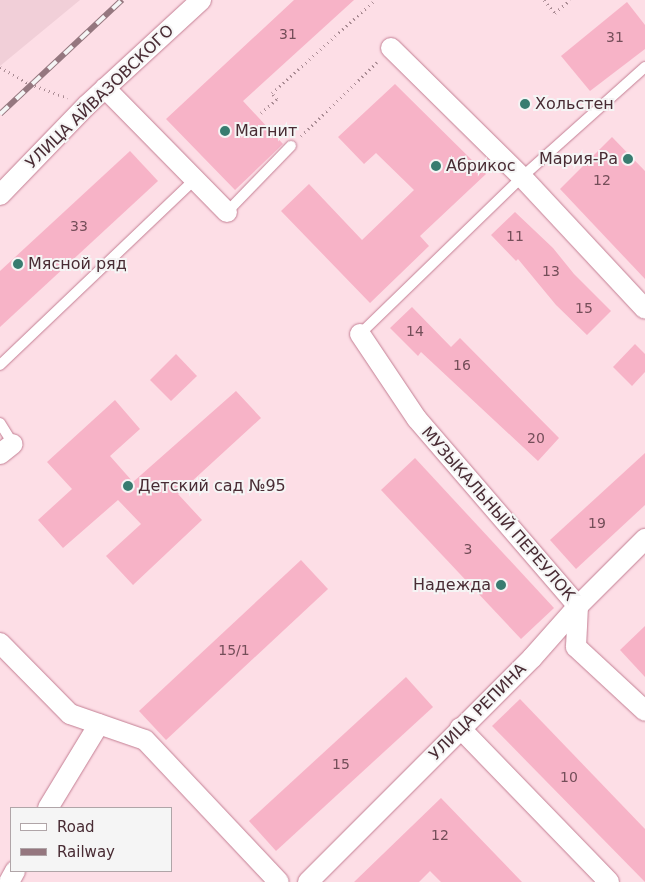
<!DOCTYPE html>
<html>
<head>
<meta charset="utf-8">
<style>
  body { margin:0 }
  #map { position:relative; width:645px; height:882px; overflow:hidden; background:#fddee6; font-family:"DejaVu Sans",sans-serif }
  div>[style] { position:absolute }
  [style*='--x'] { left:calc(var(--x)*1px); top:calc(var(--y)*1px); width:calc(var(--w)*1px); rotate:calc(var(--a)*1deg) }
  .built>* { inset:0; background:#f1cfd8 }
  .building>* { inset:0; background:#f7b3c7 }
  .path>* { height:3px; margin-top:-1.5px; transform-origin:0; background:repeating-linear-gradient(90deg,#a98b93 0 1px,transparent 0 5px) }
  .roads { filter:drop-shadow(0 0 1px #c37e93) drop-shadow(0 0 1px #c37e93) }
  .lane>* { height:10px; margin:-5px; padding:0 5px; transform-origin:5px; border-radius:5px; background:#fff }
  .street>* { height:20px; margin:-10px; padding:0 10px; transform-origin:10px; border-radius:10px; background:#fff }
  .rail>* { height:5.5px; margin-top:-2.75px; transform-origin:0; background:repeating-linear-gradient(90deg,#f5f5f5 0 11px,#95777f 0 22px); box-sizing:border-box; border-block:1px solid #95777f }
  .dots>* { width:14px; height:14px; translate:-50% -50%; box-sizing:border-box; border:2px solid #f5f5f5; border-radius:50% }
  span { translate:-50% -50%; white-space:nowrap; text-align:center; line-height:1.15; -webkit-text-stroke:4px #f5f5f5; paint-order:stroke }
  .number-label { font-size:14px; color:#744e59 }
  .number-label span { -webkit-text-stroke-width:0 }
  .street-label { font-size:16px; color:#492c34 }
  .poi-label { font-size:16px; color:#492c34 }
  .left { translate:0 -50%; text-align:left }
  .right { translate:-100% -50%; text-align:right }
  .legend { position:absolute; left:10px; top:807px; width:162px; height:65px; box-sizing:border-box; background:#f5f5f5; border:1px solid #b0a5a8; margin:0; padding:6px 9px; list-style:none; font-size:15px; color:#492c34 }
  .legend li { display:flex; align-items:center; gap:10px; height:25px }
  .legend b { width:25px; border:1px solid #b0a5a8 }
</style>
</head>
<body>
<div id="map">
  <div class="built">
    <div style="clip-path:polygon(0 0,80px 0,0 66px)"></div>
  </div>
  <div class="building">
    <div style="clip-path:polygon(294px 0,354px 0,243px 101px,283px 144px,235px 190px,166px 119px)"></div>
    <div style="clip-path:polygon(627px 2px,645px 25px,645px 49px,590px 91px,561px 56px)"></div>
    <div style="clip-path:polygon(395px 84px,486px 174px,420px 236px,429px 246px,370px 303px,281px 211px,309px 184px,362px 240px,414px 190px,376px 153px,364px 164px,338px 137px)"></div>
    <div style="clip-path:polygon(612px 137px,645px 171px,645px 279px,560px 189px)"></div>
    <div style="clip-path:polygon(130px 151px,158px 181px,0 327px,0 271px)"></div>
    <div style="clip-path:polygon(515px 212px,553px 248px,574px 274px,611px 311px,587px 335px,556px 305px,518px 259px,516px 261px,491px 235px)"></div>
    <div style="clip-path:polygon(412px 307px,451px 347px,460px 338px,559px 438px,538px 461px,421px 352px,418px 356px,390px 328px)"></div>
    <div style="clip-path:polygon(635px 344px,645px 354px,645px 372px,632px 386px,613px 367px)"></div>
    <div style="clip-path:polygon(176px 354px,197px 376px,171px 401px,150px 380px)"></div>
    <div style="clip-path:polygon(236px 391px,261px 418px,178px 494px,202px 520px,133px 585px,106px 556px,141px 524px,118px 500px,63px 548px,38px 520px,72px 489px,47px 462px,115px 400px,140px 429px,110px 456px,133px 482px)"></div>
    <div style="clip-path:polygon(645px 453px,645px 505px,576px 569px,550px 540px)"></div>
    <div style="clip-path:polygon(415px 458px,554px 608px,521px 639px,381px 490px)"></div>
    <div style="clip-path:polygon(301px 560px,328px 589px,166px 740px,139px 711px)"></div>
    <div style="clip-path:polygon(645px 626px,645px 677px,620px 650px)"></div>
    <div style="clip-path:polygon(406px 677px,433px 707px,276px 851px,249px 821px)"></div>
    <div style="clip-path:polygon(520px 699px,645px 829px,645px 882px,492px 726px)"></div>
    <div style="clip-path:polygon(441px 798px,522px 882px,441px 882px,430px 871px,419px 882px,354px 882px)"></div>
  </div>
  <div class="path">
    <div style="--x:544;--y:0;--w:17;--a:50"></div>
    <div style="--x:555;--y:13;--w:20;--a:-41"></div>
    <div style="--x:0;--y:67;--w:34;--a:30"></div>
    <div style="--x:30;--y:84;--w:40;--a:20.2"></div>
    <div style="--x:261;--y:113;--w:21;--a:-41"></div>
    <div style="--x:277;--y:99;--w:8;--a:-130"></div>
    <div style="--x:272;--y:93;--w:139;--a:-42.1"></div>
    <div style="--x:301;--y:136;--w:106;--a:-44.2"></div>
  </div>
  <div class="roads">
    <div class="lane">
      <div style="--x:227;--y:212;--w:92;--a:-45.9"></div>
      <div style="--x:360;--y:334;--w:226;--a:-44.1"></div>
      <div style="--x:522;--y:177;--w:165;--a:-41.8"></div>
      <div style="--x:0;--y:365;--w:269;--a:-43.6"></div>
      <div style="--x:0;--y:423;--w:25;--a:58"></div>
    </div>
    <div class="street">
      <div style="--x:391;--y:48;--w:184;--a:44.6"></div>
      <div style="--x:522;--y:177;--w:180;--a:47"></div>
      <div style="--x:105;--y:88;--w:174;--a:45.5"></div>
      <div style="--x:0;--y:195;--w:125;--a:-46"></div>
      <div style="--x:87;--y:105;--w:155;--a:-42.6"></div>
      <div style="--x:360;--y:334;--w:102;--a:56.2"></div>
      <div style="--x:417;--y:419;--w:247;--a:49.3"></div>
      <div style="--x:578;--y:606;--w:41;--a:92.8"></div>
      <div style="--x:576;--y:647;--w:94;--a:42.8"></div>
      <div style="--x:0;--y:454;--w:16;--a:-38"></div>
      <div style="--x:0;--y:643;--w:100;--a:45.4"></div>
      <div style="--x:70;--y:714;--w:79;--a:19.1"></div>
      <div style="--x:145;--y:740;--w:195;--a:46.7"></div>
      <div style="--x:460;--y:728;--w:214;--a:45.9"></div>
      <div style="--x:48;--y:808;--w:98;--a:-58.7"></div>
      <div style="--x:9;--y:882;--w:13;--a:-61"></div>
      <div style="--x:308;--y:882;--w:317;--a:-45"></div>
      <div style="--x:532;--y:658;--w:69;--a:-48.5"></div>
      <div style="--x:578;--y:606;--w:95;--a:-45"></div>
    </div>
  </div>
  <div class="rail">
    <div style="--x:0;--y:114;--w:167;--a:-43.1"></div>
  </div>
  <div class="dots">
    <div style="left:525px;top:104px;background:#387c70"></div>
    <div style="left:225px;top:131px;background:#387c70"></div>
    <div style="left:628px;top:159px;background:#387c70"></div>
    <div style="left:436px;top:166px;background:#387c70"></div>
    <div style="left:18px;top:264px;background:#387c70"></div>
    <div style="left:128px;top:486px;background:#387c70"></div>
    <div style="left:501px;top:585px;background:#387c70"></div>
  </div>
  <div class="number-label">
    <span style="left:288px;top:34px">31</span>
    <span style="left:615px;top:37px">31</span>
    <span style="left:602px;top:180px">12</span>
    <span style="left:79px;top:226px">33</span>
    <span style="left:515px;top:236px">11</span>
    <span style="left:551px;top:271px">13</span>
    <span style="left:584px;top:308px">15</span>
    <span style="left:415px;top:331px">14</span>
    <span style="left:462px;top:365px">16</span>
    <span style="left:536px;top:438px">20</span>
    <span style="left:597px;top:523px">19</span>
    <span style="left:468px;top:549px">3</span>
    <span style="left:234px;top:650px">15/1</span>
    <span style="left:341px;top:764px">15</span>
    <span style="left:569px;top:777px">10</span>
    <span style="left:440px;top:835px">12</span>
  </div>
  <div class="street-label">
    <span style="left:100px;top:97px;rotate:-44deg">УЛИЦА АЙВАЗОВСКОГО</span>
    <span style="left:498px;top:514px;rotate:49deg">МУЗЫКАЛЬНЫЙ ПЕРЕУЛОК</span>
    <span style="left:478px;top:712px;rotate:-45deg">УЛИЦА РЕПИНА</span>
  </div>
  <div class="poi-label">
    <span class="left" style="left:535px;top:104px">Хольстен</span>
    <span class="left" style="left:235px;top:131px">Магнит</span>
    <span class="right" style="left:618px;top:159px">Мария-Ра</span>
    <span class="left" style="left:446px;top:166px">Абрикос</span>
    <span class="left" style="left:28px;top:264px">Мясной ряд</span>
    <span class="left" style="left:138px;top:486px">Детский сад №95</span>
    <span class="right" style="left:491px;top:585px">Надежда</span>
  </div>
  <ul class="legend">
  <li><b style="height:6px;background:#fff"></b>Road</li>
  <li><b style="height:6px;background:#95777f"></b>Railway</li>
  </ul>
</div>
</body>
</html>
